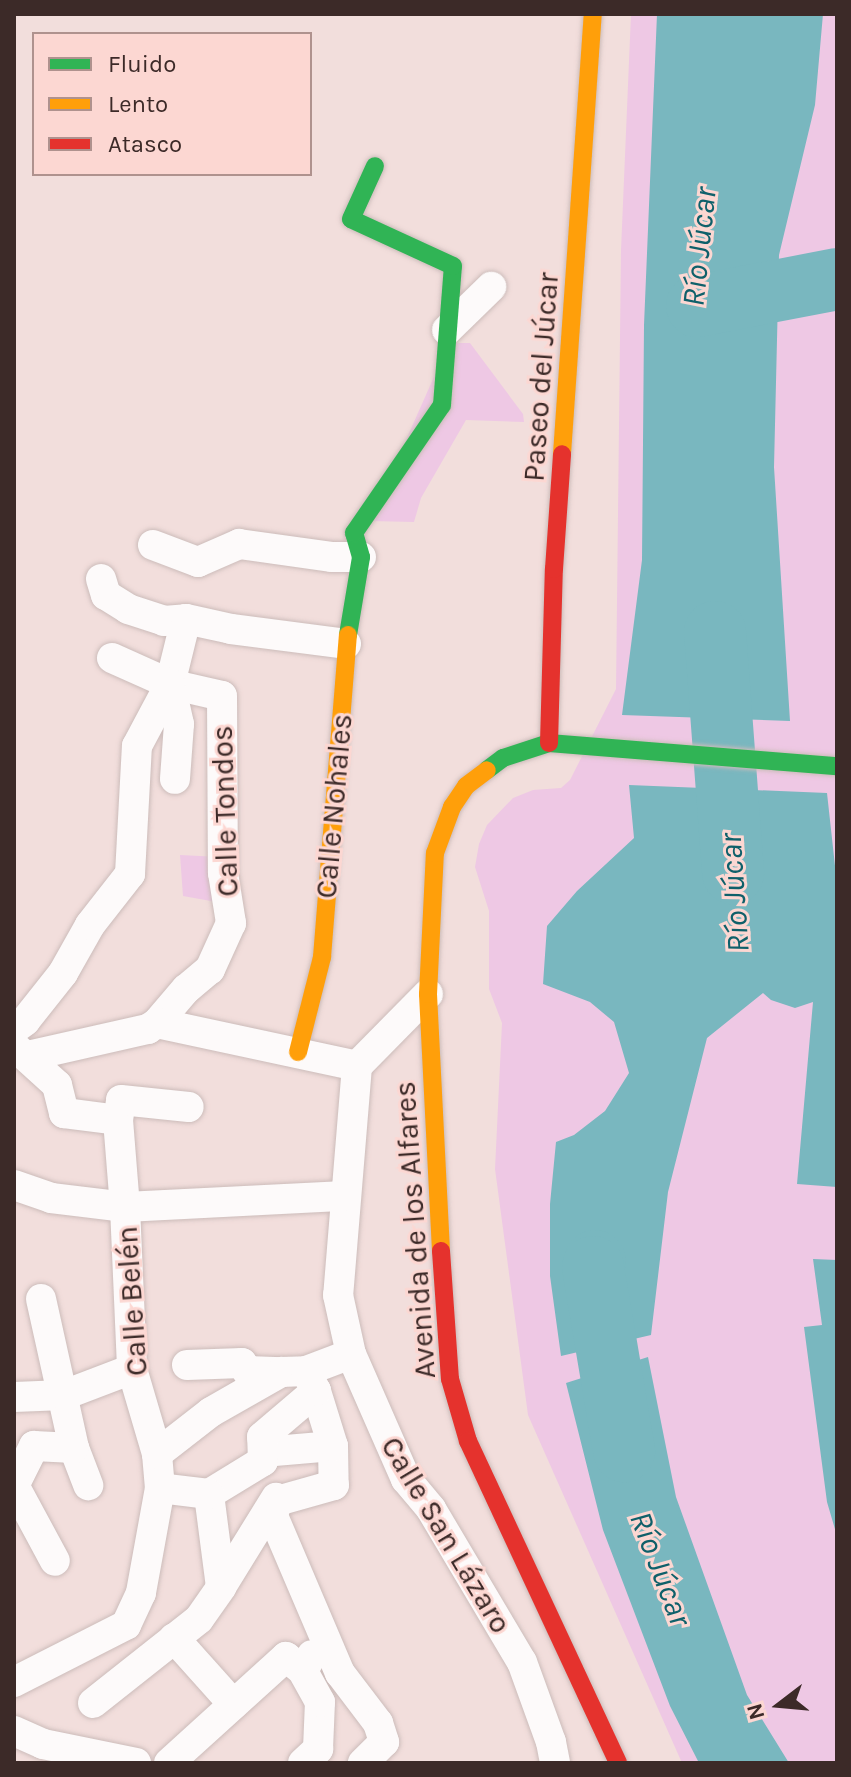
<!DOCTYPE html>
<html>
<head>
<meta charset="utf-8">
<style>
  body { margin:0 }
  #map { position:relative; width:851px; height:1777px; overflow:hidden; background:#f2dedc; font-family:Karla,sans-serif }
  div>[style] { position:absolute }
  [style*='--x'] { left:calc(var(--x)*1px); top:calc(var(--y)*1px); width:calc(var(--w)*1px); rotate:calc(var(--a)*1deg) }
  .green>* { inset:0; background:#eec8e4 }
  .water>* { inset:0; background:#79b7bf }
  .river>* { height:62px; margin:-31px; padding:0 31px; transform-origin:31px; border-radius:31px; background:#79b7bf }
  .roads { filter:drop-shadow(0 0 2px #ccbcba) drop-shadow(0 0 2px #ccbcba) }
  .street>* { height:30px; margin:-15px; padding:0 15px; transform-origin:15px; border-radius:15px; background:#fdfafa }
  .fast>* { height:18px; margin:-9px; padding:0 9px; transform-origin:9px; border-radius:9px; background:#30b455 }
  .slow>* { height:18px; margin:-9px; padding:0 9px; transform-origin:9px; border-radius:9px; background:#ff9f0a }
  .jam>* { height:18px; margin:-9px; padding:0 9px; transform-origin:9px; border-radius:9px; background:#e5322d }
  span { translate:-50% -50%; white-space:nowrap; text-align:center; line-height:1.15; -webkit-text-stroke:6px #fcd7d2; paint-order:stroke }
  .street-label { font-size:30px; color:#3c2a28 }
  .water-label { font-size:32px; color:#0f606a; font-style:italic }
  .frame { position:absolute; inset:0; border:16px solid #3c2a28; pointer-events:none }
  .legend { position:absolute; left:32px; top:32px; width:280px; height:144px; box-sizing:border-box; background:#fcd7d2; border:2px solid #af928e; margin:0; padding:10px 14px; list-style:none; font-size:24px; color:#3c2a28 }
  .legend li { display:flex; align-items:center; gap:16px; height:40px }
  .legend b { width:40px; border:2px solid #af928e }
  .north { position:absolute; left:739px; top:1665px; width:80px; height:80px; -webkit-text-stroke:6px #fcd7d2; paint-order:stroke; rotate:254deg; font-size:22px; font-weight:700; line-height:32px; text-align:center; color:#3c2a28 }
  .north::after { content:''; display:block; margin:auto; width:28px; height:36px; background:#3c2a28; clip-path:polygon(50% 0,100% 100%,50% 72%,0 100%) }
</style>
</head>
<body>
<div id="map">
  <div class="green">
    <div style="clip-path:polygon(631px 14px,837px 14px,837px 1763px,682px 1763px,528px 1415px,495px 1169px,502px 1023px,489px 989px,489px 911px,475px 867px,479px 844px,487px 825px,513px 798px,533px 790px,561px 788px,570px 780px,616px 689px,621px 250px)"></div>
    <div style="clip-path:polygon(449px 343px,470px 343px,523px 414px,524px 422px,466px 420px,421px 498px,414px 522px,370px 521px)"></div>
    <div style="clip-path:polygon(180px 855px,220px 857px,222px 903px,183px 896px)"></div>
  </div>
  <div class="water">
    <div style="clip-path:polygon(657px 14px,823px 14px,815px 105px,779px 255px,774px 467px,790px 721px,622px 715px,642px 560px,644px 325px)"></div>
    <div style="clip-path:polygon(629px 785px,827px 793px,837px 884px,837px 1187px,797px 1184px,813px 1002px,795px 1008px,771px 1000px,763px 993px,707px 1038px,668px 1192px,651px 1335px,561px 1356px,550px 1276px,550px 1204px,556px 1142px,574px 1135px,605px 1111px,629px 1073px,614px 1022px,590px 1002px,543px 984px,547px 926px,577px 891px,634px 838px)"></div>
    <div style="clip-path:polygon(813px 1259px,837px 1260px,837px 1536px,827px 1502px,804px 1327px,822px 1325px)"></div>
    <div style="clip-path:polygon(648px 1357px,676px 1497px,747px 1695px,789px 1763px,699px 1763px,670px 1706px,603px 1530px,566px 1383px)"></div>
  </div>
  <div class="river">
    <div style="--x:697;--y:306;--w:143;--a:-10.9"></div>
    <div style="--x:715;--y:632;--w:242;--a:85.7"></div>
    <div style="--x:595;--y:1261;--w:6;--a:108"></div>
    <div style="--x:593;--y:1267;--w:187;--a:80.4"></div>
  </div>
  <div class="roads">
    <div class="street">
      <div style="--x:447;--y:330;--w:62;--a:-44.3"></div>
      <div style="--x:153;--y:545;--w:48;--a:20.7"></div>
      <div style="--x:198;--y:562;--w:45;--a:-23.7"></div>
      <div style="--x:239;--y:544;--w:93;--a:8"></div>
      <div style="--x:331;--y:557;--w:30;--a:0"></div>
      <div style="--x:101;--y:579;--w:17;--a:73"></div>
      <div style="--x:106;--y:595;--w:26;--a:32"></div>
      <div style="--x:128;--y:609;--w:38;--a:18"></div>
      <div style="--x:164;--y:621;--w:22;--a:-5"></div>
      <div style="--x:186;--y:619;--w:67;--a:103.8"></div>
      <div style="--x:170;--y:684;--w:53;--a:13"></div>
      <div style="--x:222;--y:696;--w:177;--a:89.7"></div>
      <div style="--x:223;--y:873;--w:51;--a:80.9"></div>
      <div style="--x:231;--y:923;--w:51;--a:114.5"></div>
      <div style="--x:210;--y:969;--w:31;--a:140"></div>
      <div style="--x:186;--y:989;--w:45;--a:130.5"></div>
      <div style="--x:186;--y:619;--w:46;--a:12.5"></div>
      <div style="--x:231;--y:629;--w:116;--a:7.4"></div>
      <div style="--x:112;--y:658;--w:64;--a:24.1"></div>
      <div style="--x:170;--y:684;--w:41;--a:77.3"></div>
      <div style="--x:179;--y:724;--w:55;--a:94.2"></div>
      <div style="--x:428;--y:994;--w:101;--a:134.6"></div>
      <div style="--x:357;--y:1066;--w:230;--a:94.7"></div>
      <div style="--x:338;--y:1295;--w:60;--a:77.6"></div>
      <div style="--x:351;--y:1354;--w:137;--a:66.3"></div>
      <div style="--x:406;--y:1479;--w:39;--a:50"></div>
      <div style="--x:431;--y:1509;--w:178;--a:59.3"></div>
      <div style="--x:522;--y:1662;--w:85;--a:70.1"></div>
      <div style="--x:551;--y:1742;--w:21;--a:79"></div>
      <div style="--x:14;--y:1029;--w:14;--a:-36"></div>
      <div style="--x:25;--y:1021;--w:61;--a:-51.6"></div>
      <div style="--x:63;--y:973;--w:55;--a:-60.6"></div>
      <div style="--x:90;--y:925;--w:65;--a:-51.9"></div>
      <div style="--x:130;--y:874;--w:128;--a:-86.9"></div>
      <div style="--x:137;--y:746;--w:70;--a:-62"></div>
      <div style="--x:14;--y:1046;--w:58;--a:42.2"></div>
      <div style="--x:57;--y:1085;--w:29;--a:76"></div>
      <div style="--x:64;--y:1113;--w:54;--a:7.4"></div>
      <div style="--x:118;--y:1120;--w:87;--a:85.4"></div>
      <div style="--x:125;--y:1207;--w:162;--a:87.5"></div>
      <div style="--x:132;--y:1369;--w:89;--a:73.6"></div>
      <div style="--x:157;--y:1454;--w:34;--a:85"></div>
      <div style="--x:160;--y:1488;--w:107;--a:100.3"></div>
      <div style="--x:141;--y:1593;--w:35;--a:115"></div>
      <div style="--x:126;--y:1625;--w:126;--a:153"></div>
      <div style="--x:28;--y:1056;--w:123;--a:-12.7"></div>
      <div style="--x:148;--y:1029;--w:11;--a:-34"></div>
      <div style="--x:157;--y:1023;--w:205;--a:12.1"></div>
      <div style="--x:118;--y:1120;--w:20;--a:-81"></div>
      <div style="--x:121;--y:1100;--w:68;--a:5.9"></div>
      <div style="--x:14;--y:1185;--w:39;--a:19"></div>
      <div style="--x:51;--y:1198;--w:75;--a:6.9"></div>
      <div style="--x:125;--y:1207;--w:220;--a:-2.9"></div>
      <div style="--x:41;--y:1299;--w:153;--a:77.5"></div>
      <div style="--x:74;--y:1448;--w:40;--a:69"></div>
      <div style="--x:187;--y:1365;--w:55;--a:-2.1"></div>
      <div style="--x:242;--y:1363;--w:9;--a:58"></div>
      <div style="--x:247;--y:1371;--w:34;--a:2"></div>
      <div style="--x:14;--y:1397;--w:50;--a:-2.3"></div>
      <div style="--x:64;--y:1395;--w:73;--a:-20.9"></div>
      <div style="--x:333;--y:1446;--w:39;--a:89"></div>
      <div style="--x:334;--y:1485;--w:59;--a:164.3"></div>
      <div style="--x:277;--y:1501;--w:16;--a:105"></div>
      <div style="--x:273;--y:1516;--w:171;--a:66.9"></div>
      <div style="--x:340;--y:1673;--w:63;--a:52.8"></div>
      <div style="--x:378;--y:1723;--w:20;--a:72"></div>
      <div style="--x:384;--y:1742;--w:30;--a:135"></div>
      <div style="--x:263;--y:1452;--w:70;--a:-4.9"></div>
      <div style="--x:333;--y:1446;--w:58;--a:-107.2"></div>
      <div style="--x:157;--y:1454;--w:68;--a:-37.9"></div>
      <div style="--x:211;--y:1412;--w:81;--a:-29.7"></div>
      <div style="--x:281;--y:1372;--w:25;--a:-2"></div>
      <div style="--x:306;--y:1371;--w:48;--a:-20.7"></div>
      <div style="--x:14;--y:1485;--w:86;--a:61.7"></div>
      <div style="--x:14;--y:1486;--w:45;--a:-63.4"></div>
      <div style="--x:34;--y:1446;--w:40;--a:2.9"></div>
      <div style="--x:209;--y:1494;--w:63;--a:-31.4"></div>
      <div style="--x:263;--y:1461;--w:24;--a:-92"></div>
      <div style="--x:262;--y:1437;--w:71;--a:-40.4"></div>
      <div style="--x:316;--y:1391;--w:22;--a:-117"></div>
      <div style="--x:221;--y:1587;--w:105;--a:-58.3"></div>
      <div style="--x:174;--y:1638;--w:89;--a:48.2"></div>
      <div style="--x:93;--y:1703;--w:135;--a:-38.4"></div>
      <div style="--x:199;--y:1619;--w:39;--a:-55"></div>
      <div style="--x:221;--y:1587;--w:94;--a:-97.4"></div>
      <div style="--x:209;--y:1494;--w:49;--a:-173"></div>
      <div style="--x:14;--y:1731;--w:32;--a:24"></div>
      <div style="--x:43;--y:1744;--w:95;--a:11.5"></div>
      <div style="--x:169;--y:1763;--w:158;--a:-42.2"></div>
      <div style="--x:286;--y:1657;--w:22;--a:39"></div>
      <div style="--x:303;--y:1763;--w:21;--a:-43"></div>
      <div style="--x:318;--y:1749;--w:47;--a:-87.6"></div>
      <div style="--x:320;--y:1702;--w:35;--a:-119"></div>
      <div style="--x:303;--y:1671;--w:18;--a:-61"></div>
    </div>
    <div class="fast">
      <div style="--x:348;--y:635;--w:79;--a:-80.5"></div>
      <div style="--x:361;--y:557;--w:25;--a:-106"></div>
      <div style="--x:354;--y:533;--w:155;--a:-55.5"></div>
      <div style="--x:442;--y:405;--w:139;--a:-85.5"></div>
      <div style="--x:453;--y:266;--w:112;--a:-155.3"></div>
      <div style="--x:351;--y:219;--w:58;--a:-65.6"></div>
      <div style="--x:487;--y:770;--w:20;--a:-37"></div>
      <div style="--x:503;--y:758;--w:48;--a:-18.1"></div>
      <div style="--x:549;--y:743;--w:289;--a:4.6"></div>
    </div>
    <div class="slow">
      <div style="--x:562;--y:454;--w:441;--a:-86"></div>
      <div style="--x:298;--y:1052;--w:98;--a:-75.8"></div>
      <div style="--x:322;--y:957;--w:323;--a:-85.4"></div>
      <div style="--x:441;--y:1251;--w:257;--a:-92.9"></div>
      <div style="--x:428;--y:994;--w:141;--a:-87.2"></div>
      <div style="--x:435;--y:853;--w:49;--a:-69.7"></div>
      <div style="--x:452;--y:807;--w:25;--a:-56"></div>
      <div style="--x:466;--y:786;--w:26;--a:-37"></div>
    </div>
    <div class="jam">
      <div style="--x:549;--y:743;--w:174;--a:-88.4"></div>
      <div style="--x:554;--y:569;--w:115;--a:-86"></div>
      <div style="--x:441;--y:1251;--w:128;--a:86"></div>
      <div style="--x:450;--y:1379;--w:65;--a:73.8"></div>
      <div style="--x:468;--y:1441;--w:355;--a:65"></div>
    </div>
  </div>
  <div class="street-label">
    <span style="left:541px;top:377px;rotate:-86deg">Paseo del Júcar</span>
    <span style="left:334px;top:806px;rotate:-85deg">Calle Nohales</span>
    <span style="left:225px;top:811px;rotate:-92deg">Calle Tondos</span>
    <span style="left:415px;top:1230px;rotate:-94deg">Avenida de los Alfares</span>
    <span style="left:132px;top:1301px;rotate:-94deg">Calle Belén</span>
    <span style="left:446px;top:1535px;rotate:59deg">Calle San Lázaro</span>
  </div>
  <div class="water-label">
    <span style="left:700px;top:247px;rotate:-84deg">Río Júcar</span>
    <span style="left:735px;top:893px;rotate:-94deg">Río Júcar</span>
    <span style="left:660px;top:1569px;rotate:69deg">Río Júcar</span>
  </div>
  <div class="frame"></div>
  <ul class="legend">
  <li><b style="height:10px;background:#30b455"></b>Fluido</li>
  <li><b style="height:10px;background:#ff9f0a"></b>Lento</li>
  <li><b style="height:10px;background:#e5322d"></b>Atasco</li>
  </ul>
  <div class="north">N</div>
</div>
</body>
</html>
